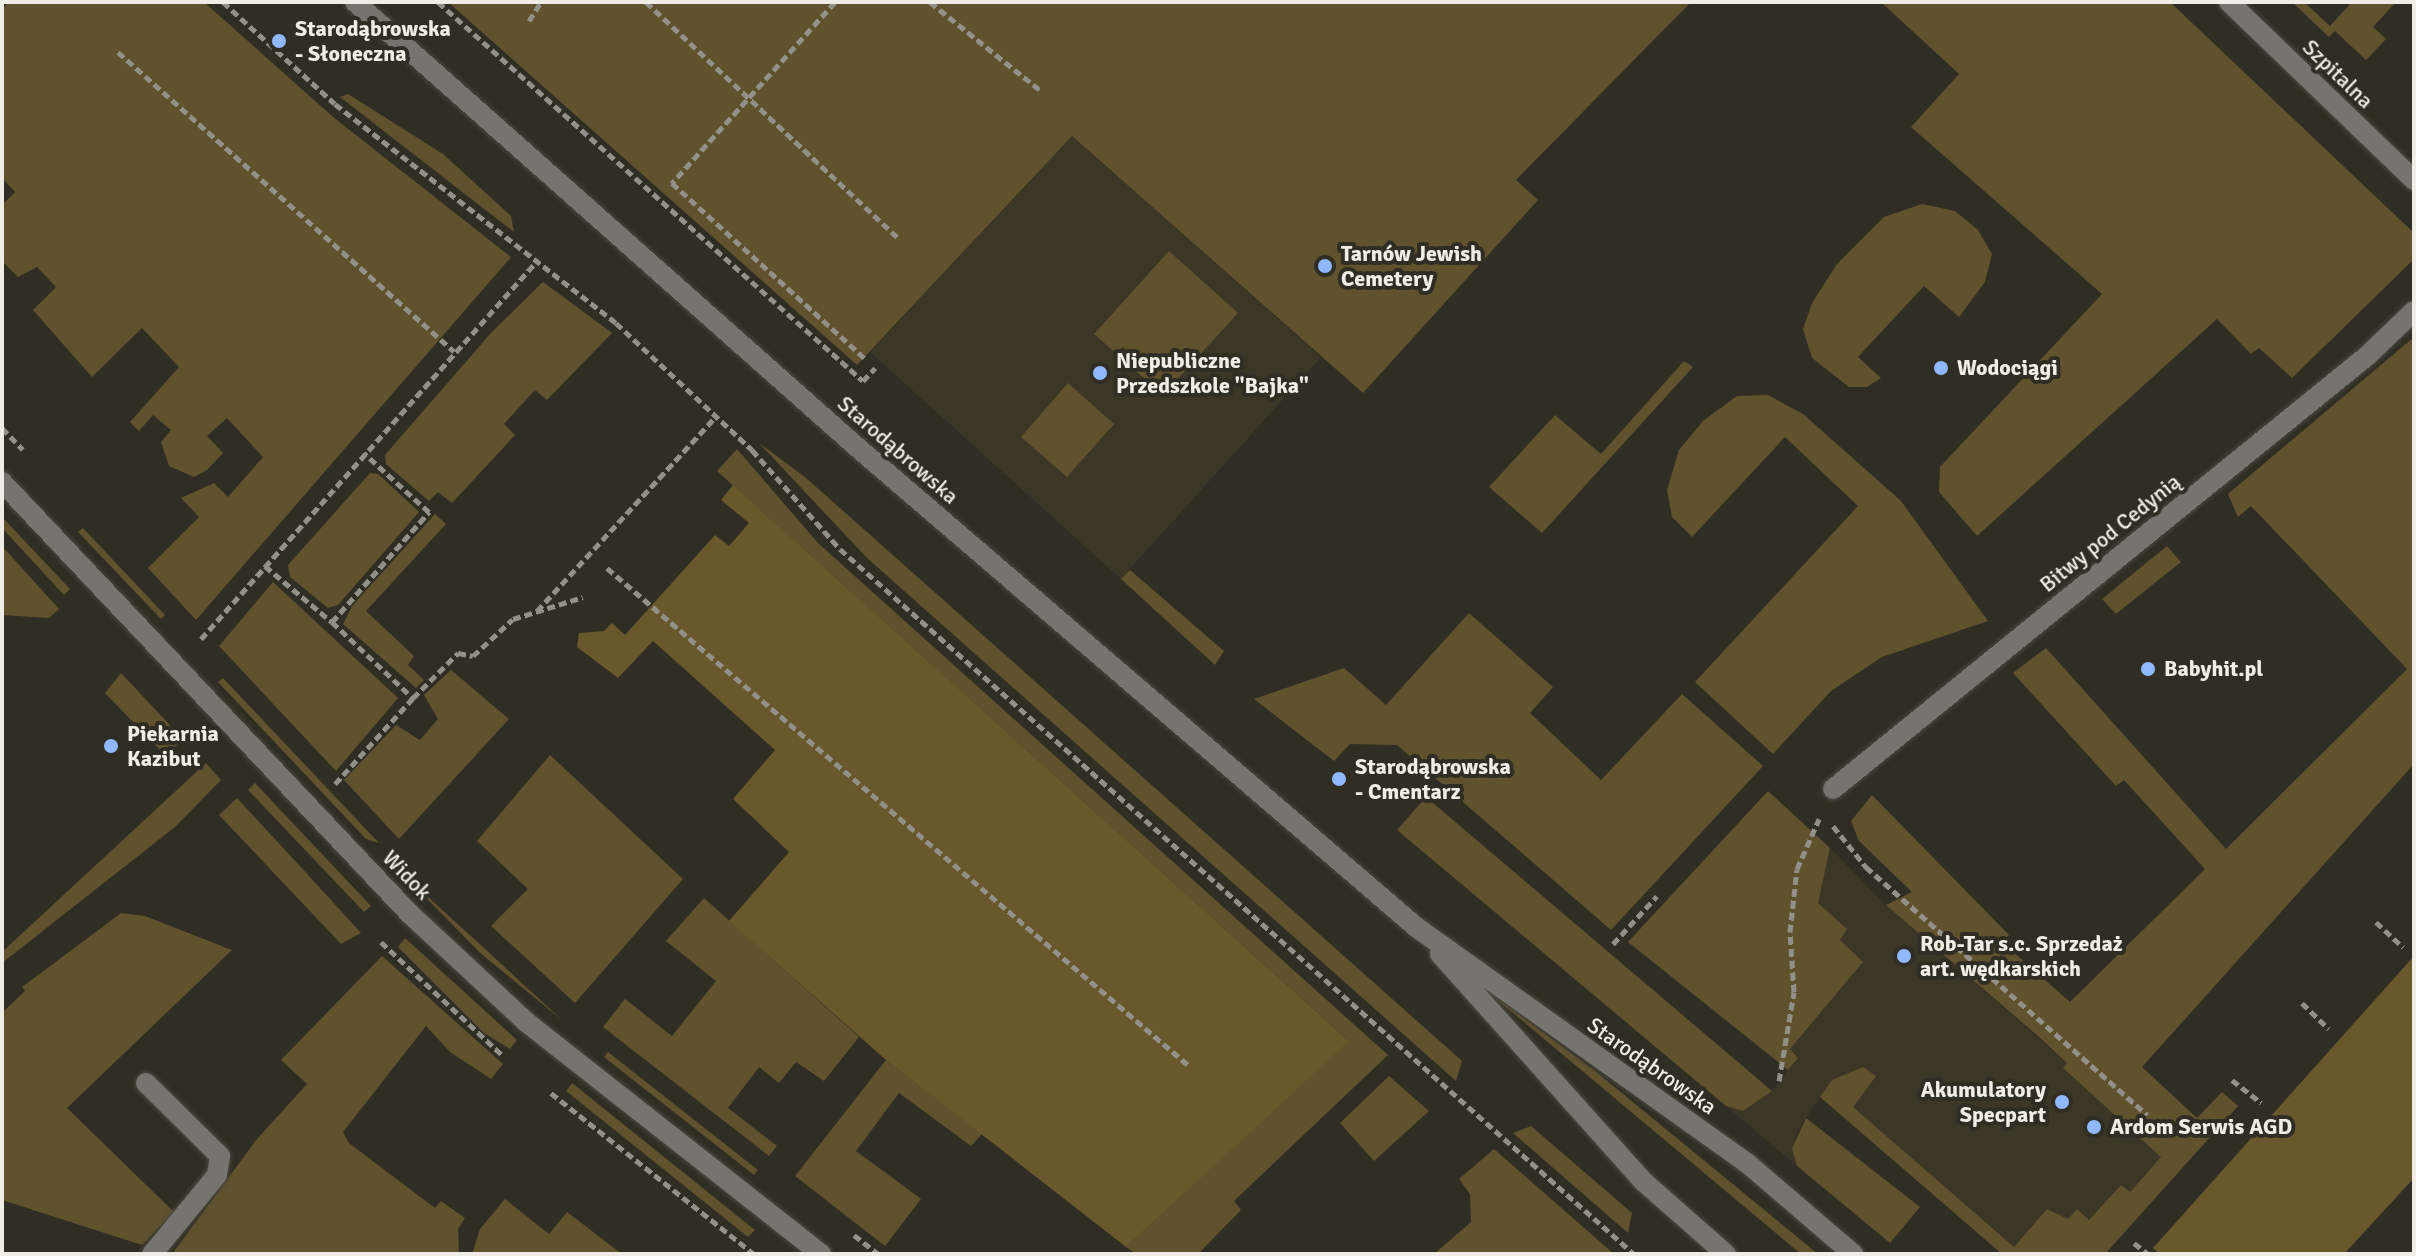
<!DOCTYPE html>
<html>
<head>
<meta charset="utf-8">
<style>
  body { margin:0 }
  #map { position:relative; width:2416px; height:1256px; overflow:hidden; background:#302d24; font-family:Signika,sans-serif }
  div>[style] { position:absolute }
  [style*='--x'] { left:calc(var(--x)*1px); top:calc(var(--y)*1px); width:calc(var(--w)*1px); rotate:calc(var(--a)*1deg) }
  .built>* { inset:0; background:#3c3627 }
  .green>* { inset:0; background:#60522d }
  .forest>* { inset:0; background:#68582b }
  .path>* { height:5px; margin-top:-2.5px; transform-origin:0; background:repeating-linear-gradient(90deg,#939089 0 8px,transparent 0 12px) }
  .roads { filter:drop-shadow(0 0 2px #4b483f) drop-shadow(0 0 2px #4b483f) }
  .minor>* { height:20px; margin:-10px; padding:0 10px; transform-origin:10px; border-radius:10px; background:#75746f }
  .dots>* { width:22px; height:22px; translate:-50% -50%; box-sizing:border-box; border:4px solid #302d24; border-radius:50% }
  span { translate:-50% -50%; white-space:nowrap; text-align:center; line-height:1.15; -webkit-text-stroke:8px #302d24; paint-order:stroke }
  .poi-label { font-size:22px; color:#f0ede7; font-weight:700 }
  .left { translate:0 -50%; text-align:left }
  .right { translate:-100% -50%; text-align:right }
  .street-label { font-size:22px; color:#f0ede7 }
  .frame { position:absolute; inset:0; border:4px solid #f0ede7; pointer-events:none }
</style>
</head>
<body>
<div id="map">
  <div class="built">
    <div style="clip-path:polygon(1072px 136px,1321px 357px,1121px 579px,870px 352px)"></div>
    <div style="clip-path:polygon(1830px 848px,1886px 905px,2068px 1064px,2064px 1068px,2161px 1157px,2074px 1254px,2002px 1254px,1820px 1097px,1797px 1132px,1792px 1148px,1797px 1166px,1726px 1106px,1743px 1111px,1772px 1091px,1798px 1058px,1790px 1049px,1863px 962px,1839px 940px,1846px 929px,1817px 903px)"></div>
  </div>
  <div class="green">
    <div style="clip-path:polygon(8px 2px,204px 2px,333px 117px,511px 257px,196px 620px,148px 568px,199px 517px,181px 498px,214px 483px,228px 497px,263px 457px,227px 418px,207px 436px,223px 453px,207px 470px,194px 477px,169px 466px,161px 442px,171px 430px,153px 415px,139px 431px,130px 422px,179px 367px,142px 328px,92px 377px,33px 310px,56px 287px,37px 267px,18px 277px,2px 261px,2px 205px,15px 192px,2px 178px,2px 10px)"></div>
    <div style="clip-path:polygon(448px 2px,1691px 2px,1516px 180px,1538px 200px,1363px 393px,1072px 136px,857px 365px)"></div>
    <div style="clip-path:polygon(1881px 2px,2170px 2px,2414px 233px,2414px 259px,2292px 378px,2259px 348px,2251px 354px,2217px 319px,1977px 536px,1939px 492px,1940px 467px,2102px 294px,1911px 127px,1959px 74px)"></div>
    <div style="clip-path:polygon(2292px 2px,2304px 2px,2330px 26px,2352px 2px,2396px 2px,2373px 27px,2386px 39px,2366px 60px,2335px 31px,2329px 37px)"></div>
    <div style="clip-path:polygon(348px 94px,443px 154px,511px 216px,514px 232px,340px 97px)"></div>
    <div style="clip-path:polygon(1922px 204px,1955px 211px,1978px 230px,1992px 254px,1985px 282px,1959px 317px,1924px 286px,1858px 357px,1881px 378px,1867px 387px,1849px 387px,1812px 358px,1803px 329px,1812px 303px,1837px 264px,1884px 217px)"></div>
    <div style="clip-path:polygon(1169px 251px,1238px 313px,1163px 395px,1094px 334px)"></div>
    <div style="clip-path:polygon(543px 282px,612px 333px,547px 400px,535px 390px,504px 424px,515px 435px,452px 503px,438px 492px,429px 501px,386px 464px,385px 455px,491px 333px)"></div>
    <div style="clip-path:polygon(2414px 337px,2414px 764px,2142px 1067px,2197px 1118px,2222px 1092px,2238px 1106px,2105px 1254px,2002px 1254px,1820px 1097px,1832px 1080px,1863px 1067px,1876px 1076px,1853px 1107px,2014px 1247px,2047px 1209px,2068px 1219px,2077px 1209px,2089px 1220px,2121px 1185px,2130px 1192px,2161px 1157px,2063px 1068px,2067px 1063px,2040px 1038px,1886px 905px,1912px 892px,1859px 841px,1851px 821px,1872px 795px,2009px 935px,2002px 942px,2070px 1002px,2205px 869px,2124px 780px,2116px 786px,2013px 673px,2046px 648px,2226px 849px,2407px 669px,2251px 506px,2238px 517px,2228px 494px)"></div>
    <div style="clip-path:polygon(1684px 361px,1693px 367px,1542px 533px,1489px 487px,1555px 415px,1601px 454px)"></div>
    <div style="clip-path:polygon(1068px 383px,1114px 424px,1067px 477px,1021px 437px)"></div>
    <div style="clip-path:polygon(1768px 395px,1803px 414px,1901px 501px,1988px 621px,1882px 657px,1831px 691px,1773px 754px,1695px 682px,1858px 506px,1785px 437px,1692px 537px,1672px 517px,1667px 490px,1679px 450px,1703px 421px,1737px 396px)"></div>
    <div style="clip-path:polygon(759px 443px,805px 477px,1462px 1061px,1456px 1081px,867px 558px)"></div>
    <div style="clip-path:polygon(737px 449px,818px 543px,1388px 1055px,1234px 1201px,1241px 1210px,1198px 1254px,1136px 1254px,1126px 1247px,1348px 1040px,717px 471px)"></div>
    <div style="clip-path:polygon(370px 473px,378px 474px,419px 512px,338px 605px,328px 608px,290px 577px,288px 565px)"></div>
    <div style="clip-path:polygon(435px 514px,446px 524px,366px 611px,414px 656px,408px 665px,424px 680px,416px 688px,343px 624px,352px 606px)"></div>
    <div style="clip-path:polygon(2px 517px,70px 589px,64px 595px,2px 528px)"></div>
    <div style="clip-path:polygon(83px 528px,165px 615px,161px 619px,78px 532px)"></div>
    <div style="clip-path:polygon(2px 546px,59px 609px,49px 618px,2px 615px)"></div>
    <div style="clip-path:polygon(2167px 546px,2181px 562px,2116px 614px,2102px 599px)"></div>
    <div style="clip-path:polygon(1130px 570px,1224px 651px,1215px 665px,1121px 579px)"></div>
    <div style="clip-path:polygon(273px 582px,398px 698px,336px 771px,219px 646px)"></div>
    <div style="clip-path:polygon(1469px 613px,1553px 687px,1530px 713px,1601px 780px,1682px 694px,1763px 766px,1611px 930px,1397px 745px,1350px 744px,1334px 761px,1254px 699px,1344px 668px,1386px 705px)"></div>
    <div style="clip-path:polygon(451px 670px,509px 719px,399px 839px,344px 780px,396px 725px,420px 740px,438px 719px,424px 695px)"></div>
    <div style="clip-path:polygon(121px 673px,185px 741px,163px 753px,105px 693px)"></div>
    <div style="clip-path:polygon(223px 678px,379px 843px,366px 839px,218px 682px)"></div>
    <div style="clip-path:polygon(550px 755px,683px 879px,575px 1003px,491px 926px,528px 889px,477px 841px)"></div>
    <div style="clip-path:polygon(206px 763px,221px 780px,175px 827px,2px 963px,2px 952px)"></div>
    <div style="clip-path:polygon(255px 783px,371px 906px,364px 912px,248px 790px)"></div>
    <div style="clip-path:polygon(1768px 791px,1830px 848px,1818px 903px,1847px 929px,1840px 940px,1863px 962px,1790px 1049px,1798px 1058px,1788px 1070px,1628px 942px)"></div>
    <div style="clip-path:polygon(1426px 797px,1772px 1091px,1743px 1111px,1726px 1106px,1397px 830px)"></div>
    <div style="clip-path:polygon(237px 798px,310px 877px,361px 933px,341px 944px,219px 815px)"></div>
    <div style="clip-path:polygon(406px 877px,484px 948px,563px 1021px,479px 952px)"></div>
    <div style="clip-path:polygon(704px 898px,859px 1037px,824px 1081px,796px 1062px,779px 1083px,759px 1067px,728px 1108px,777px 1146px,769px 1156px,603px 1027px,625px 999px,672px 1036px,716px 981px,666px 941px)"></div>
    <div style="clip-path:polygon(121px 913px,145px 916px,232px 950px,67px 1108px,174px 1212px,142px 1245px,2px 1200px,2px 1013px,25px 991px,22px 987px)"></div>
    <div style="clip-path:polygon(405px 938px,517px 1040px,510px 1049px,484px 1033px,398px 947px)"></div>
    <div style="clip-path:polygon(382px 956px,503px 1064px,491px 1079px,450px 1052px,426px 1026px,343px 1132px,349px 1143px,435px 1208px,441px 1201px,465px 1218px,458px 1229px,459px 1254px,172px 1254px,257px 1139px,307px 1084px,281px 1060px)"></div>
    <div style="clip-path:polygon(1482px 987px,1595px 1071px,1818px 1254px,1801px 1254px)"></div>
    <div style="clip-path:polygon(608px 1052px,758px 1170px,754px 1175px,604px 1057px)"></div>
    <div style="clip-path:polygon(886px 1060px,982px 1134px,971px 1146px,899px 1093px,856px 1151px,921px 1199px,885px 1246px,795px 1176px)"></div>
    <div style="clip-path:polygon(1389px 1076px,1429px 1111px,1374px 1161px,1340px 1123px)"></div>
    <div style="clip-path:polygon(572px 1083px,755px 1230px,748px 1237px,566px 1091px)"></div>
    <div style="clip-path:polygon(1806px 1118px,1920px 1207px,1890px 1243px,1797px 1166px,1792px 1148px)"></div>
    <div style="clip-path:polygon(1531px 1126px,1632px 1213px,1628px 1233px,1513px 1133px)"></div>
    <div style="clip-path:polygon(1494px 1149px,1614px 1254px,1434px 1254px,1471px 1222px,1470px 1194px,1459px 1179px)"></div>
    <div style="clip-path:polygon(505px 1199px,549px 1234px,567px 1212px,622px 1254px,472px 1254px,480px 1229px)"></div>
  </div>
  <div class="forest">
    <div style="clip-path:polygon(733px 485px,1349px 1041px,1126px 1247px,886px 1060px,729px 921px,789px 852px,733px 799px,775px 750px,653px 641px,618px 678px,577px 647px,579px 633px,604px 631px,612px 623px,625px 635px,715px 535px,729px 546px,749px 523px,721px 500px)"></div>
    <div style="clip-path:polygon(2414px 956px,2414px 1178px,2344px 1254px,2160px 1254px,2153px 1248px)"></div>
  </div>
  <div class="path">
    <div style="--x:223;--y:2;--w:151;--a:42.3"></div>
    <div style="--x:335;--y:104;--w:356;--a:37.9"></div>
    <div style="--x:616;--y:323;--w:186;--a:43"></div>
    <div style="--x:752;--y:450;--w:132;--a:48.4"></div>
    <div style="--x:840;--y:549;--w:1062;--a:41.6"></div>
    <div style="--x:438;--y:2;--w:569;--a:41.73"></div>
    <div style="--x:863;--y:381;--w:18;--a:-47"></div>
    <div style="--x:646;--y:2;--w:345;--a:43.1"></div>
    <div style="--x:835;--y:2;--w:244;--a:132"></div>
    <div style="--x:672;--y:183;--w:260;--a:42.3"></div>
    <div style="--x:930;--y:2;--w:141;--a:38.7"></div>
    <div style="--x:529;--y:21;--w:22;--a:-58"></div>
    <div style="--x:118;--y:52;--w:450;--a:41.7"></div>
    <div style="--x:2;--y:428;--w:30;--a:46"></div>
    <div style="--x:265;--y:566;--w:87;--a:39.9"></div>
    <div style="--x:332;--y:622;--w:147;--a:-48.6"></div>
    <div style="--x:429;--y:512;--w:88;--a:-137.8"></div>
    <div style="--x:607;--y:568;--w:765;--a:40.54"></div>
    <div style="--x:537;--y:611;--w:265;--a:-47.4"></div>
    <div style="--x:332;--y:622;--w:111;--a:43.2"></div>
    <div style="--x:413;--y:698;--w:116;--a:132.2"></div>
    <div style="--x:201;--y:639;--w:506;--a:-48.37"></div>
    <div style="--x:413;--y:698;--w:64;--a:-45"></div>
    <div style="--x:458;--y:653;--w:15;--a:11"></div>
    <div style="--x:473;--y:656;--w:54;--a:-42.8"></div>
    <div style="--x:513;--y:619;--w:73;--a:-17.4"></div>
    <div style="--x:1833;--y:826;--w:53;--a:51.2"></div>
    <div style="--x:1866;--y:867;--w:375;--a:41.4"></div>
    <div style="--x:2376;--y:922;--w:37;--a:43"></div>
    <div style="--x:381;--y:942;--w:166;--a:43"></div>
    <div style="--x:1613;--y:944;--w:65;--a:-47.5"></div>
    <div style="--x:2302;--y:1003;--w:37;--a:44"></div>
    <div style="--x:2232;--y:1080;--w:37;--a:38"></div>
    <div style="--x:1779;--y:1081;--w:90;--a:-80.4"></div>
    <div style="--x:1794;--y:992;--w:60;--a:-93.8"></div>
    <div style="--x:1790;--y:932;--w:63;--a:-83.7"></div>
    <div style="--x:1797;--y:869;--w:55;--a:-66.3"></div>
    <div style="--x:551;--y:1093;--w:259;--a:38.4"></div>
    <div style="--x:854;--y:1235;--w:31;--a:38"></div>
    <div style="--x:2134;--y:1243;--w:18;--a:38"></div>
  </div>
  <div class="roads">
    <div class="minor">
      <div style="--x:355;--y:2;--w:672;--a:41.56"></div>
      <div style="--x:858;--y:448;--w:735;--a:40.64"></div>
      <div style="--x:1416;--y:927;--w:407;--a:35.5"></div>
      <div style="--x:1747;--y:1163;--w:140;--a:40.6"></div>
      <div style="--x:2229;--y:2;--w:257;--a:43.9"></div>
      <div style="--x:2;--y:482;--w:594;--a:46.64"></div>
      <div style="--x:410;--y:914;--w:157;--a:42.9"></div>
      <div style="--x:525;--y:1021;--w:377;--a:38.2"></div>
      <div style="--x:1833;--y:789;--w:687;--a:-39.04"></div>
      <div style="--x:2367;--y:356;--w:65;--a:-43.8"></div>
      <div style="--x:1440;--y:954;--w:306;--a:48.2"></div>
      <div style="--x:1644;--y:1182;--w:109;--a:41.3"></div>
      <div style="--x:146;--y:1083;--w:104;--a:44.6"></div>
      <div style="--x:220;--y:1156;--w:19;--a:99"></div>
      <div style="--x:217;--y:1175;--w:102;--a:129.4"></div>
    </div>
  </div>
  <div class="dots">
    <div style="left:279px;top:41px;background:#90b8fd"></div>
    <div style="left:1325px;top:266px;background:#90b8fd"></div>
    <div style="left:1941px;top:368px;background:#90b8fd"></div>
    <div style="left:1100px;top:373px;background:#90b8fd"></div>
    <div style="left:2148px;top:669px;background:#90b8fd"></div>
    <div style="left:111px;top:746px;background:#90b8fd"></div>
    <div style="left:1339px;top:779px;background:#90b8fd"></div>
    <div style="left:1904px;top:956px;background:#90b8fd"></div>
    <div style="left:2062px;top:1102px;background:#90b8fd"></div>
    <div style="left:2094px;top:1127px;background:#90b8fd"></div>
  </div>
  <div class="poi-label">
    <span class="left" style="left:295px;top:41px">Starodąbrowska<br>- Słoneczna</span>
    <span class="left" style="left:1341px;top:266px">Tarnów Jewish<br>Cemetery</span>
    <span class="left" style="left:1116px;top:373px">Niepubliczne<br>Przedszkole "Bajka"</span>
    <span class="left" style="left:1957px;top:368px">Wodociągi</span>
    <span class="left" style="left:2164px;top:669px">Babyhit.pl</span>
    <span class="left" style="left:127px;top:746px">Piekarnia<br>Kazibut</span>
    <span class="left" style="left:1355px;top:779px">Starodąbrowska<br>- Cmentarz</span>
    <span class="left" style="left:1920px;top:956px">Rob-Tar s.c. Sprzedaż<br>art. wędkarskich</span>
    <span class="right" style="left:2046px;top:1102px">Akumulatory<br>Specpart</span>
    <span class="left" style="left:2110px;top:1127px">Ardom Serwis AGD</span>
  </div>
  <div class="street-label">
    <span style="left:2338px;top:74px;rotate:44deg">Szpitalna</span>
    <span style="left:898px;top:450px;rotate:41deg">Starodąbrowska</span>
    <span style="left:2110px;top:533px;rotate:-39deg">Bitwy pod Cedynią</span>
    <span style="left:407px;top:875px;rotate:46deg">Widok</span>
    <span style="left:1652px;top:1066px;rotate:35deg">Starodąbrowska</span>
  </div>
  <div class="frame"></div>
</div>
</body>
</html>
